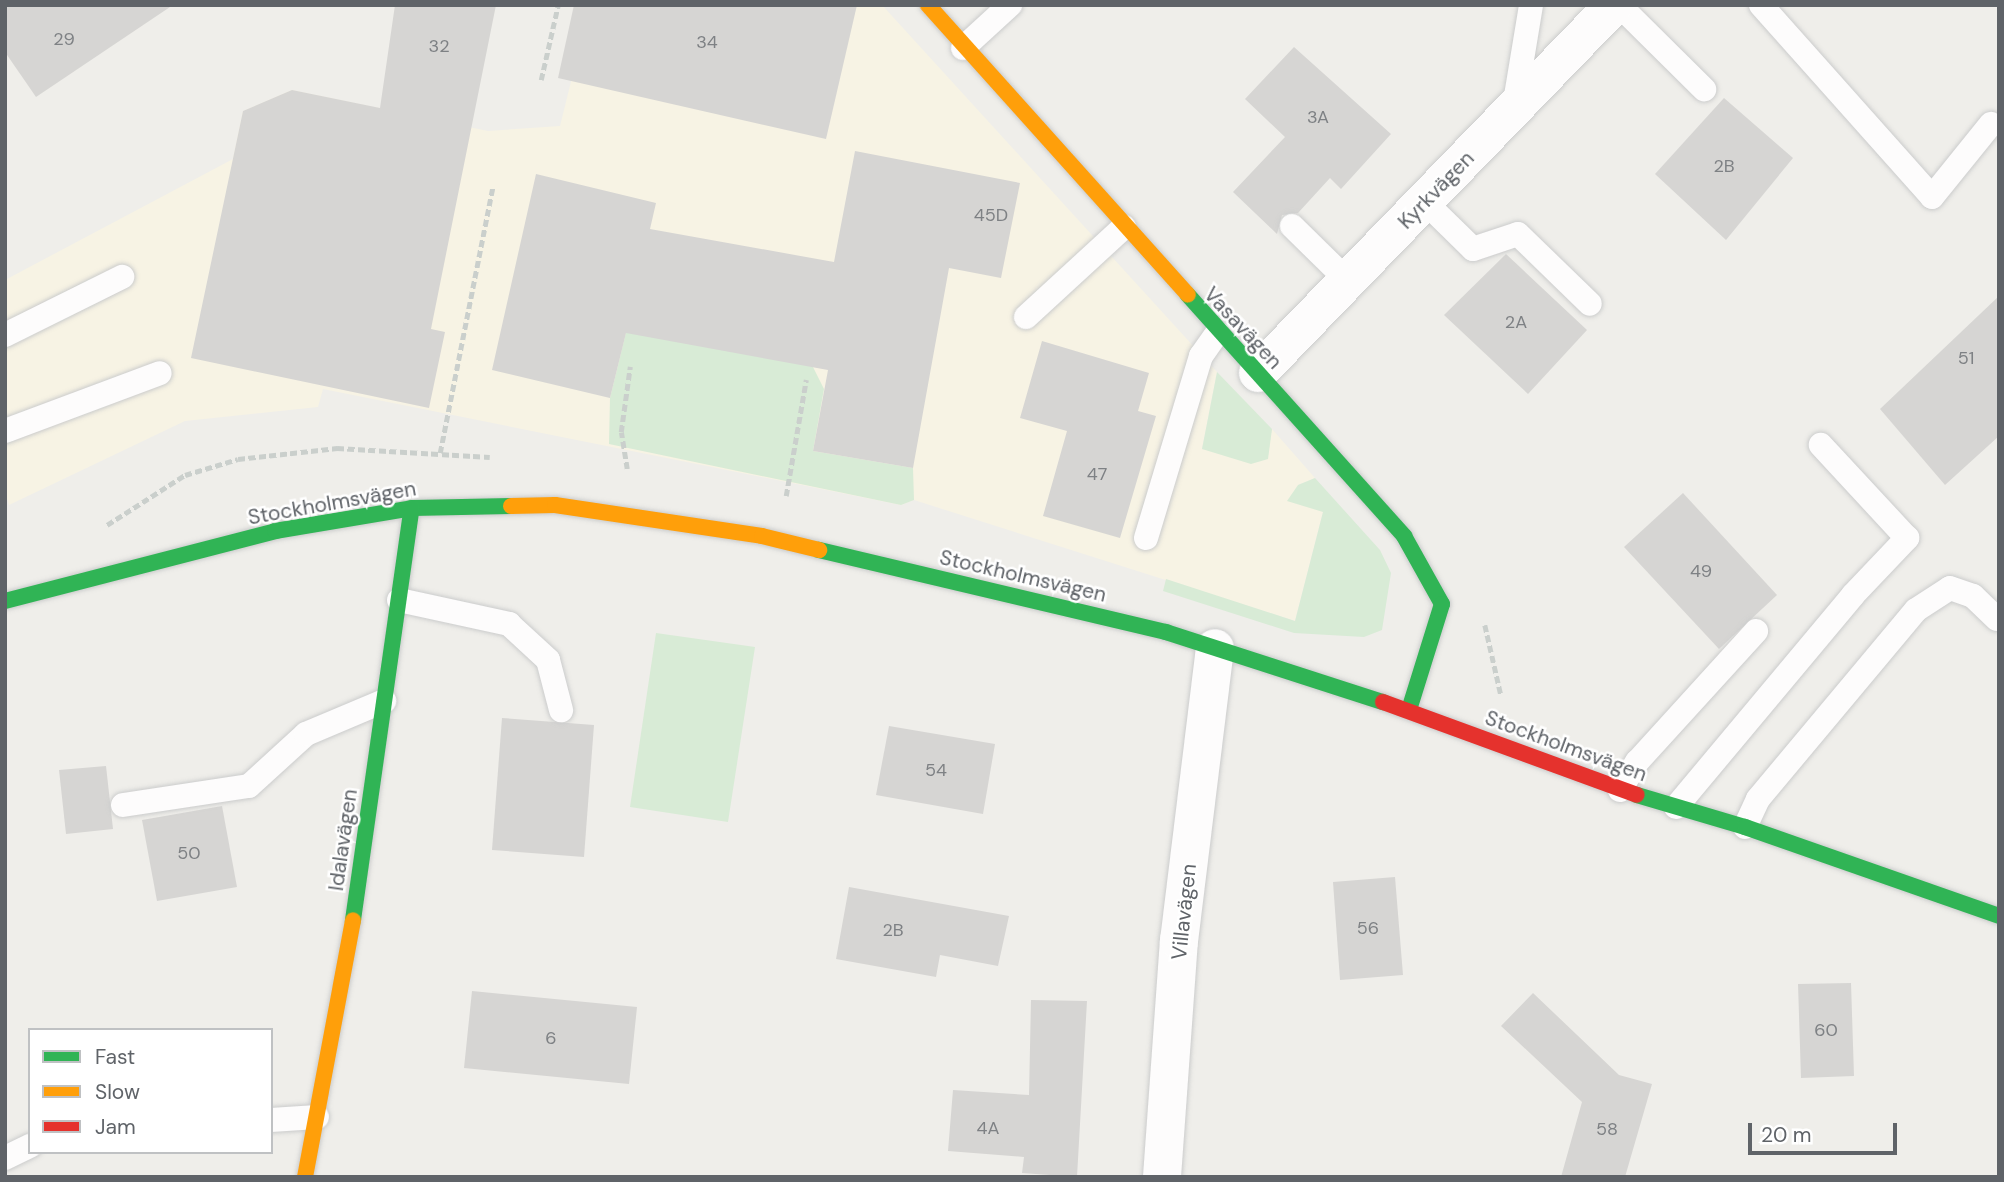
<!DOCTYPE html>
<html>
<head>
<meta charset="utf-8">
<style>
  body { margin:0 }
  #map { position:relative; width:2004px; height:1182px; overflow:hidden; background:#efeeea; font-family:"DM Sans",sans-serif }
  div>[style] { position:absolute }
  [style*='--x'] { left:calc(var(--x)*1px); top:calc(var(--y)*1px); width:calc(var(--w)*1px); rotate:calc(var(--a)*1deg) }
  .commercial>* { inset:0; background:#f7f3e4 }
  .green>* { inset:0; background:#d8ebd6 }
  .building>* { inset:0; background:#d6d5d3 }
  .path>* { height:4.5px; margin-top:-2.25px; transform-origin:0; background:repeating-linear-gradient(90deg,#cacfcc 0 7px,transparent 0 10.5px) }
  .roads { filter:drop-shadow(0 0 2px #cbcccc) drop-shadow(0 0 2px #cbcccc) }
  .lane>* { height:24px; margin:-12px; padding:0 12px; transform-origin:12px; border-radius:12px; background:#fdfcfc }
  .street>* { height:38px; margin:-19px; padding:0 19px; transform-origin:19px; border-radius:19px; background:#fdfcfc }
  .fast>* { height:16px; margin:-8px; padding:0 8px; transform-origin:8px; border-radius:8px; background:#30b455 }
  .slow>* { height:16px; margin:-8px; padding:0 8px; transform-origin:8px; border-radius:8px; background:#ff9f0a }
  .jam>* { height:16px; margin:-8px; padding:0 8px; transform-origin:8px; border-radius:8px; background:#e5322d }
  span { translate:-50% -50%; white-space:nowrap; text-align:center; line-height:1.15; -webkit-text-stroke:5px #fff; paint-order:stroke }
  .number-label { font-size:18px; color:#7e8184 }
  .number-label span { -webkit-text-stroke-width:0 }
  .street-label { font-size:21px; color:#5f6368 }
  .frame { position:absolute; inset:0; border:7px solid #5f6368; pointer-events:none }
  .legend { position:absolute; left:28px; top:1028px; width:245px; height:126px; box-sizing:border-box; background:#fff; border:2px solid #bfc1c3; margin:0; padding:9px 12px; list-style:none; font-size:21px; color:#5f6368 }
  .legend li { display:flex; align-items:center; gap:14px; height:35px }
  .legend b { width:35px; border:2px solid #bfc1c3 }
  .scale { position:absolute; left:1748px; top:1123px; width:149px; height:32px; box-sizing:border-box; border:4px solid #5f6368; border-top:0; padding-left:9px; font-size:21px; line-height:24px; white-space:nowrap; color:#5f6368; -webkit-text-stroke:5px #fff; paint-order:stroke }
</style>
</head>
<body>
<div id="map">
  <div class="commercial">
    <div style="clip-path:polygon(590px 5px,882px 5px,1217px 372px,1202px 449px,1267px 459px,1272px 429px,1315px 478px,1298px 485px,1323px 512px,1295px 621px,914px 500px,901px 505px,323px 389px,318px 407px,185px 421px,9px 505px,5px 492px,5px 280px,233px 159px,243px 111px,292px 90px,488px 131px,560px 126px)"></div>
  </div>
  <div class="green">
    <div style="clip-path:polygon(632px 308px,813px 367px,824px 389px,813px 451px,913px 468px,914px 500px,901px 505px,609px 444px,610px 398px)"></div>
    <div style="clip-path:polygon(1217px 372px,1272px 429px,1268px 459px,1251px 464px,1202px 449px)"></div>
    <div style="clip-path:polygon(1315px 478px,1380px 550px,1391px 573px,1382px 630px,1364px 637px,1294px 633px,1163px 591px,1166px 579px,1295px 621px,1323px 512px,1287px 501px,1298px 485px)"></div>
    <div style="clip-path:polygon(656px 633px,755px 647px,728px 822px,630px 807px)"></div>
  </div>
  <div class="building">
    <div style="clip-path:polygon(5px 5px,173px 5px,36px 97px,5px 52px)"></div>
    <div style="clip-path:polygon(395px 5px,496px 5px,431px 329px,445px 332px,429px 408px,191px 358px,243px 111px,292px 90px,380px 108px)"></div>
    <div style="clip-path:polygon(574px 5px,857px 5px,826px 139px,558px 78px)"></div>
    <div style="clip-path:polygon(1294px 47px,1391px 134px,1341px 189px,1330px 178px,1298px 213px,1282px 215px,1277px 234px,1233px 192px,1285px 137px,1245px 99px)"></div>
    <div style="clip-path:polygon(1724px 98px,1793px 158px,1726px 240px,1655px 174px)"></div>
    <div style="clip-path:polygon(855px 151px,1020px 183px,1001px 278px,949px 268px,913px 468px,813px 451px,828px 370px,626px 333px,610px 398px,492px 370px,536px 174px,656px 203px,650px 229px,834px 262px)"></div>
    <div style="clip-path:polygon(1506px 254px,1587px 330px,1528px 394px,1444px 315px)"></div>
    <div style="clip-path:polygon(1999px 296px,1999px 436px,1945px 485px,1880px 409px)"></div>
    <div style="clip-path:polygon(1042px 341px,1149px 373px,1138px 411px,1156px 416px,1120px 538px,1043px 516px,1067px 431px,1020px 418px)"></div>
    <div style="clip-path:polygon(1683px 493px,1777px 595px,1719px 649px,1624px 547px)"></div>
    <div style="clip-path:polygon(502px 718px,594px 725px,584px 857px,492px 850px)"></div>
    <div style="clip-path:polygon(889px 726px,995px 744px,983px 814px,876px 795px)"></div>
    <div style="clip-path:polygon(106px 766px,113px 829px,66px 834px,59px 770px)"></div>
    <div style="clip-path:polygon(222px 806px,237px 887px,157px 901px,142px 820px)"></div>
    <div style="clip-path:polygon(1395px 877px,1403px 975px,1340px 980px,1333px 882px)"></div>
    <div style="clip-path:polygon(849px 887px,1009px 916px,998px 966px,940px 955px,936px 977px,836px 959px)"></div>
    <div style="clip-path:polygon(1851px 983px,1854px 1076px,1801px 1078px,1798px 984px)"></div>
    <div style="clip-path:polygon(472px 991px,637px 1007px,629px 1084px,464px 1068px)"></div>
    <div style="clip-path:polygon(1533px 993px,1619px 1075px,1652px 1084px,1625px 1177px,1561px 1177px,1582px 1102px,1501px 1026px)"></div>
    <div style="clip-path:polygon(1031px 1000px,1087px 1001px,1077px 1177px,1022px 1173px,1024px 1157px,948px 1151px,953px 1090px,1029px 1095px)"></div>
  </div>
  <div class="path">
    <div style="--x:541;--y:80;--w:77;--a:-77.2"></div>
    <div style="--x:440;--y:453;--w:272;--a:-78.8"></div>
    <div style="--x:627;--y:469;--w:37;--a:-99"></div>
    <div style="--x:621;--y:432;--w:66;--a:-82.1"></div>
    <div style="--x:786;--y:496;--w:118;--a:-80.2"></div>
    <div style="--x:107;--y:525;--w:93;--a:-32.7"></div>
    <div style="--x:185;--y:475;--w:55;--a:-16.8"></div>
    <div style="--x:238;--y:459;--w:100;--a:-6.3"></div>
    <div style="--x:337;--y:448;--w:153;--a:3.4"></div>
    <div style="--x:1485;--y:625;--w:72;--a:77.1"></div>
  </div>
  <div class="roads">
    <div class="lane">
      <div style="--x:1619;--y:5;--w:120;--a:44.7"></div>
      <div style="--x:1761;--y:5;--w:257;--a:48.3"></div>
      <div style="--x:1932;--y:197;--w:94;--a:-51.1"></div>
      <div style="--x:963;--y:48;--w:64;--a:-42.5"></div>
      <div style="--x:1514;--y:108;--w:104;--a:-80.6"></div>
      <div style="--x:1425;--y:202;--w:67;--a:44.4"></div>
      <div style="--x:1473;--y:249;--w:47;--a:-18.4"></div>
      <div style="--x:1518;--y:234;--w:100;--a:44.2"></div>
      <div style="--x:1292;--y:226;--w:77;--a:44.5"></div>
      <div style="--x:1026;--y:317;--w:133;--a:-42.6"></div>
      <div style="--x:5;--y:335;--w:131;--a:-26.4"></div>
      <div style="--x:5;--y:431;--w:165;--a:-20.5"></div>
      <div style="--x:1146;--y:538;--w:190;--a:-73.2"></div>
      <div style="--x:1201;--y:356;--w:28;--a:-55"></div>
      <div style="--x:399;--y:600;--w:113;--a:12.3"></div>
      <div style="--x:509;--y:624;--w:53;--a:42.7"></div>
      <div style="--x:548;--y:660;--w:52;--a:75.4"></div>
      <div style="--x:1620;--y:790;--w:33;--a:-59"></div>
      <div style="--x:1637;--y:762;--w:177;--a:-47.7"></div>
      <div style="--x:123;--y:805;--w:127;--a:-8.6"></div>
      <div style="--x:249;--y:786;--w:77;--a:-42.4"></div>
      <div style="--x:306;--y:734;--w:85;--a:-22.9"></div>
      <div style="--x:1676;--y:807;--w:276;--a:-50.1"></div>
      <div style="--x:1853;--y:595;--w:79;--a:-46.5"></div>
      <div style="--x:1907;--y:538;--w:127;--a:-132.8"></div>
      <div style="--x:1745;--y:827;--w:31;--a:-65"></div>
      <div style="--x:1758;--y:799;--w:246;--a:-50.1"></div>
      <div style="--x:1916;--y:610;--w:40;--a:-32.9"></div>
      <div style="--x:1950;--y:588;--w:24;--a:19"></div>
      <div style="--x:1973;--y:596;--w:33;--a:44"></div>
      <div style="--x:271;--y:1120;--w:46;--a:-3.7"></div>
      <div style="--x:5;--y:1158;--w:28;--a:-26"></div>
    </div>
    <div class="street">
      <div style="--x:1258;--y:373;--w:512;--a:-45.95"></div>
      <div style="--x:1162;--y:1177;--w:237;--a:-85.9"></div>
      <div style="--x:1179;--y:941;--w:295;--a:-83"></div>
    </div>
    <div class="fast">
      <div style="--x:1188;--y:295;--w:324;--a:48.1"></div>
      <div style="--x:1404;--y:536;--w:78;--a:60.8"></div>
      <div style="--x:1442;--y:604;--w:111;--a:107.3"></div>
      <div style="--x:819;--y:550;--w:357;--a:13.3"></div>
      <div style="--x:1166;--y:632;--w:228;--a:17.9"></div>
      <div style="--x:5;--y:601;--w:279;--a:-14.5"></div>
      <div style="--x:275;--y:531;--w:139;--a:-9.5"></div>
      <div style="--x:412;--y:508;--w:99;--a:-1.2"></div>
      <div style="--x:1637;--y:795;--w:113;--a:16.5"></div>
      <div style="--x:1745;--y:827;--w:269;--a:19.3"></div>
      <div style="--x:353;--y:920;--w:416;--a:-81.9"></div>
    </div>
    <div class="slow">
      <div style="--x:928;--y:5;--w:389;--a:48.1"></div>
      <div style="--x:511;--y:506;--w:44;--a:-1.3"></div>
      <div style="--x:555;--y:505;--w:209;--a:8.5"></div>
      <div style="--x:762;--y:536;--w:59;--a:13.8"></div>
      <div style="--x:305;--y:1177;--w:261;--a:-79.4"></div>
    </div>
    <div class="jam">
      <div style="--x:1383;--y:702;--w:270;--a:20.1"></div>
    </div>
  </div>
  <div class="number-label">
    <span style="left:64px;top:39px">29</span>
    <span style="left:707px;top:42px">34</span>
    <span style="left:439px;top:46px">32</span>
    <span style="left:1318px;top:117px">3A</span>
    <span style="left:1724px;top:166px">2B</span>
    <span style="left:991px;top:215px">45D</span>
    <span style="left:1516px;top:322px">2A</span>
    <span style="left:1966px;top:358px">51</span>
    <span style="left:1097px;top:474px">47</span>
    <span style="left:1701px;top:571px">49</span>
    <span style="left:936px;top:770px">54</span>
    <span style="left:189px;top:853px">50</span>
    <span style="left:1368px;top:928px">56</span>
    <span style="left:893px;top:930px">2B</span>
    <span style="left:1826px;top:1030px">60</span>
    <span style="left:551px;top:1038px">6</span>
    <span style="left:988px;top:1128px">4A</span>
    <span style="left:1607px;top:1129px">58</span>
  </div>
  <div class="street-label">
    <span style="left:1436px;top:190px;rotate:-46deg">Kyrkvägen</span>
    <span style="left:1243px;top:328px;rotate:47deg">Vasavägen</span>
    <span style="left:332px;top:503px;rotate:-10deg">Stockholmsvägen</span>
    <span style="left:1023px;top:576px;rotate:13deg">Stockholmsvägen</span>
    <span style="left:1566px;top:746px;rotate:20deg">Stockholmsvägen</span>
    <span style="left:343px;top:840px;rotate:-82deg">Idalavägen</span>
    <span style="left:1184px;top:912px;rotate:-84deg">Villavägen</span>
  </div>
  <div class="frame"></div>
  <ul class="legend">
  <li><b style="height:9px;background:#30b455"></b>Fast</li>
  <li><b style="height:9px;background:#ff9f0a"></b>Slow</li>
  <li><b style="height:9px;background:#e5322d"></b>Jam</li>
  </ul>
  <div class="scale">20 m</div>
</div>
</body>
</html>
